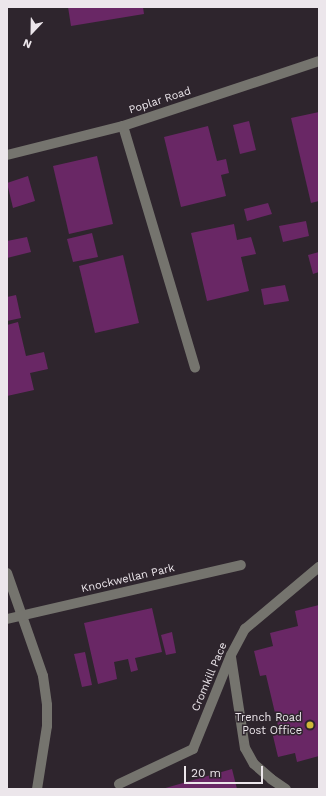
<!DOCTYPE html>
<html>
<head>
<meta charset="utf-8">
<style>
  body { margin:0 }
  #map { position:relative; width:326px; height:796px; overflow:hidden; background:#2e252d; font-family:"Work Sans",sans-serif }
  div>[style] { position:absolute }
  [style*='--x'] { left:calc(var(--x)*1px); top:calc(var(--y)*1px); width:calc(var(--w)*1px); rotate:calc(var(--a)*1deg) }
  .building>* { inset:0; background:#692765 }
  .minor>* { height:10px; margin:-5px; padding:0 5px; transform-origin:5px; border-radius:5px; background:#75746e }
  .dots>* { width:11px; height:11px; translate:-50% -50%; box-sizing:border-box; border:2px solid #2e252d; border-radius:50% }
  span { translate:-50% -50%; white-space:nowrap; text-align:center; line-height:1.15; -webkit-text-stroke:3px #2e252d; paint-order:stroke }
  .street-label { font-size:11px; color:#ece6eb }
  .poi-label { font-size:11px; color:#ece6eb }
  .right { translate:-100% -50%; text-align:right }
  .frame { position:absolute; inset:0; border:8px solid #ece6eb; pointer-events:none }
  .north { position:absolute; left:12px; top:12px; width:40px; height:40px; -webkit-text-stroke:3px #2e252d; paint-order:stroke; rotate:202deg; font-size:11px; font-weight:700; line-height:16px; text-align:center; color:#ece6eb }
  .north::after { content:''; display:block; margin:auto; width:14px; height:18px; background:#ece6eb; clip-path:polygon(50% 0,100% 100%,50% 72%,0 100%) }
  .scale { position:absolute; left:184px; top:766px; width:79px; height:18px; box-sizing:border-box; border:2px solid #ece6eb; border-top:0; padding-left:5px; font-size:12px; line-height:14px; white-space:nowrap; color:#ece6eb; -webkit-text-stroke:3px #2e252d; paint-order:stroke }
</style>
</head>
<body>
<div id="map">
  <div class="building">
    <div style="clip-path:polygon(68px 7px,143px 7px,144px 14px,71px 26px)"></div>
    <div style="clip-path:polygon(319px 112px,319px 201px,311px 203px,291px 118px)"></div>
    <div style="clip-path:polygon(249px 121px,256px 150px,240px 154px,233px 125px)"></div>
    <div style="clip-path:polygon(208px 126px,217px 161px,226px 159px,229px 173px,221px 175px,226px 196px,181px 207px,164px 137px)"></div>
    <div style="clip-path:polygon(97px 156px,113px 224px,69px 234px,53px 166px)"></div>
    <div style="clip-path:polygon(28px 176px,35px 201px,13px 208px,7px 183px)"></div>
    <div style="clip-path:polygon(268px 203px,272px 214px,247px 221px,244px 209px)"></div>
    <div style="clip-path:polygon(306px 221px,309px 236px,283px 242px,279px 226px)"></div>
    <div style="clip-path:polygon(234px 224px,237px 240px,251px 237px,256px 254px,241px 257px,249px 291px,207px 301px,191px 233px)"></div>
    <div style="clip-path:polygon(92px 233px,98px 257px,73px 262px,67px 239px)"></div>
    <div style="clip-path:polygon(27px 237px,31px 252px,7px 258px,7px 241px)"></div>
    <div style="clip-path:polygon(319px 252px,319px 272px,313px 274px,308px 255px)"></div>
    <div style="clip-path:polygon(123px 255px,139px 323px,95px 333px,79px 266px)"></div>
    <div style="clip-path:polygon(285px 285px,289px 301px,264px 305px,261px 289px)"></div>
    <div style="clip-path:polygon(16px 295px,21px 318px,7px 321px,7px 297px)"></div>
    <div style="clip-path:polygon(18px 322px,26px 356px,44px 352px,48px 369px,30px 373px,34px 390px,7px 396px,7px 325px)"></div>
    <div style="clip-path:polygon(319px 605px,319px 756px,297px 762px,295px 753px,278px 757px,273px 736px,280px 734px,266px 675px,260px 676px,254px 651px,273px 646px,270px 633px,298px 626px,295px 611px)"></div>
    <div style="clip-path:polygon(152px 608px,162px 652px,135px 658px,138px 670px,131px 672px,128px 659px,114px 662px,117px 679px,98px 684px,84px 623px)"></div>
    <div style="clip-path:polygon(172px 632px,176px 653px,166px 655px,161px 635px)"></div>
    <div style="clip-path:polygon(85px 652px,92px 685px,82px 687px,74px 654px)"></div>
    <div style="clip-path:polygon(232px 769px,237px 789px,162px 789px)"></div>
  </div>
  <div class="minor">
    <div style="--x:123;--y:126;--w:252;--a:73.4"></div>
    <div style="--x:7;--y:155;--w:120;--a:-14"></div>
    <div style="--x:123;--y:126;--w:206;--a:-18.3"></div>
    <div style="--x:7;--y:573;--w:109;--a:70.7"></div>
    <div style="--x:43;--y:676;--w:29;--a:82"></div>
    <div style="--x:47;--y:705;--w:21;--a:90"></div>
    <div style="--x:47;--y:726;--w:64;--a:99"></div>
    <div style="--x:7;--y:619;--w:240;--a:-13"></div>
    <div style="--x:231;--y:657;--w:92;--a:81.3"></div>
    <div style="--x:245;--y:748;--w:18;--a:61"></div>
    <div style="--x:254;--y:764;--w:23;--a:41"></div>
    <div style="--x:271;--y:779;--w:18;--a:34"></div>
    <div style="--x:119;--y:784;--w:82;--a:-25.3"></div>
    <div style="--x:193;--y:749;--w:101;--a:-68"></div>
    <div style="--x:231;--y:655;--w:30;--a:-62"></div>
    <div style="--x:245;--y:629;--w:97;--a:-40"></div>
  </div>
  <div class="dots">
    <div style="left:310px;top:725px;background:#cdb938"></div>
  </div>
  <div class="street-label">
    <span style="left:160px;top:101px;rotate:-18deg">Poplar Road</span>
    <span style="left:128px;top:579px;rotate:-13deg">Knockwellan Park</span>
    <span style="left:210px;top:677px;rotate:-67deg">Cromkill Pace</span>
  </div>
  <div class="poi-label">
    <span class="right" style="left:302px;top:725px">Trench Road<br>Post Office</span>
  </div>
  <div class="frame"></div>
  <div class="north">N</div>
  <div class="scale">20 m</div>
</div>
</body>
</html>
